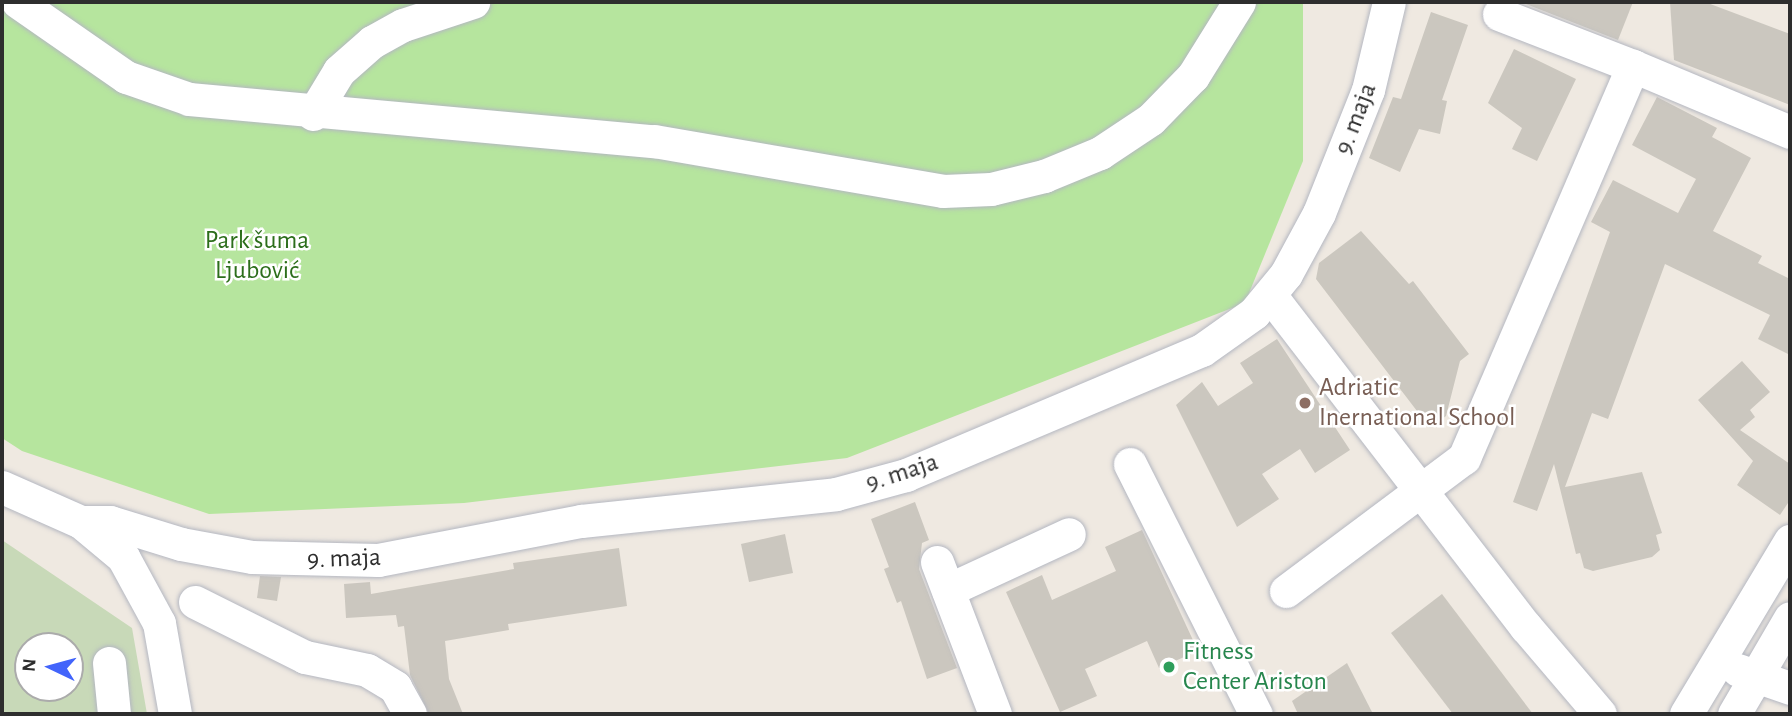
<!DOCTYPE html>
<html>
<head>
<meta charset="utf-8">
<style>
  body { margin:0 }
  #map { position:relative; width:1792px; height:716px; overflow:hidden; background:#efe9e1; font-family:"Alegreya Sans",sans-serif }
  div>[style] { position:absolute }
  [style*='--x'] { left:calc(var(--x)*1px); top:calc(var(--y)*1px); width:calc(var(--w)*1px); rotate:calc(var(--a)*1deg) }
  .green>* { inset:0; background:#b6e59e }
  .cemetery>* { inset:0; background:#c8d9b8 }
  .building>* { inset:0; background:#cbc7bf }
  .roads { filter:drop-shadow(0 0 2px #b4b7c1) drop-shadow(0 0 2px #b4b7c1) }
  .minor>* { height:33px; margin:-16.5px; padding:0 16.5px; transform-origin:16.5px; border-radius:16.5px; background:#fff }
  .dots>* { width:19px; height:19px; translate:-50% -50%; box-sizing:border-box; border:4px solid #fff; border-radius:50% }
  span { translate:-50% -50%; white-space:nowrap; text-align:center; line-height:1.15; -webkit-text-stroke:5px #fff; paint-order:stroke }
  .street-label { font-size:26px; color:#2e2e2e }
  .park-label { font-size:26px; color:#2c6e1b }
  .education-label { font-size:26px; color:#785e54 }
  .left { translate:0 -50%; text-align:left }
  .leisure-label { font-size:26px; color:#27864d }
  .frame { position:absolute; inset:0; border:4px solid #2e2e2e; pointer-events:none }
  .north { position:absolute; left:14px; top:632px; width:70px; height:70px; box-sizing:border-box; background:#fff; border:2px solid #ababab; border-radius:50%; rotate:275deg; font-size:19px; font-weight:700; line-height:28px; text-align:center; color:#2e2e2e }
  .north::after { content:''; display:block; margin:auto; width:24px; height:32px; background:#4264fb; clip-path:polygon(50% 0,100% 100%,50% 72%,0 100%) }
</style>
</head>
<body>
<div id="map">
  <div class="green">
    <div style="clip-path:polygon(2px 2px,1303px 2px,1303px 161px,1245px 303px,847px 458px,464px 503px,209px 514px,22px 451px,2px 438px)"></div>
  </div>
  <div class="cemetery">
    <div style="clip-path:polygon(evenodd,2px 540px,132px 628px,147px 714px,2px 714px,2px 540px,28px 646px,70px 646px,70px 688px,28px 688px,28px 646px)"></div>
  </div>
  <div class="building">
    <div style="clip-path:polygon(1521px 2px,1633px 2px,1618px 40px)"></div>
    <div style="clip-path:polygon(1670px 2px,1705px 2px,1790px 34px,1790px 105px,1674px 60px)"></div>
    <div style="clip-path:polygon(1431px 12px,1468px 25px,1442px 100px,1447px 101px,1440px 134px,1419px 129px,1400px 172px,1369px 158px,1393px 97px,1401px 99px)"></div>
    <div style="clip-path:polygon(1514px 49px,1576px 79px,1537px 161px,1512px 149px,1522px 128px,1488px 103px)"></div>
    <div style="clip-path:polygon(1657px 97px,1717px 128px,1712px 137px,1751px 158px,1713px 231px,1762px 256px,1758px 263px,1788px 278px,1790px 273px,1790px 355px,1758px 339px,1770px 315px,1665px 264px,1608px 419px,1592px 413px,1565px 487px,1642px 472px,1662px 533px,1656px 535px,1660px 550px,1652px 557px,1593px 571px,1584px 568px,1580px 553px,1576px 554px,1554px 464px,1537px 511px,1513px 502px,1610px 232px,1591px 222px,1613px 180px,1678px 213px,1696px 179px,1632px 145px)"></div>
    <div style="clip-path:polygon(1361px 231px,1409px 284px,1413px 281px,1469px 354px,1460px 361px,1446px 416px,1430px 428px,1316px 279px,1319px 263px)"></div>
    <div style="clip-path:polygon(1277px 339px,1350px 450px,1315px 473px,1300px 449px,1262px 474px,1279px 499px,1237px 527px,1176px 405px,1202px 382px,1218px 406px,1253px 383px,1240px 363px)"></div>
    <div style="clip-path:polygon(1742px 361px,1770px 392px,1750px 410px,1755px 417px,1740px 430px,1790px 464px,1790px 500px,1780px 515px,1737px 485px,1753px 461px,1698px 400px)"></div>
    <div style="clip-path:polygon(915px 502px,929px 540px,922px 543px,919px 569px,957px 668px,927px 679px,901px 601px,897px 603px,884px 569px,889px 567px,871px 519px)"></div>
    <div style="clip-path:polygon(1142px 530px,1198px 651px,1159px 668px,1147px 641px,1085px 669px,1097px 696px,1060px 712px,1006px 592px,1042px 575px,1052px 600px,1116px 571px,1105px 547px)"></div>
    <div style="clip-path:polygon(785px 534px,793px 573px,749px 582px,741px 544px)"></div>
    <div style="clip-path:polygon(619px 548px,627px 606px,508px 624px,509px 630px,445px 641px,449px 679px,463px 714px,429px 714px,410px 675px,404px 626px,398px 627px,396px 615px,346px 618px,344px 584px,370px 582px,371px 594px,514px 569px,513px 563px)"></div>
    <div style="clip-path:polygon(260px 576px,281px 577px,277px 601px,257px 598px)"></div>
    <div style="clip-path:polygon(1442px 594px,1533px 714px,1453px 714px,1391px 633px)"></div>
    <div style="clip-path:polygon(1347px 663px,1373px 714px,1298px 714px,1292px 701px)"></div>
  </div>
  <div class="roads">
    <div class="minor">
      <div style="--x:18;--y:2;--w:131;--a:34.8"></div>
      <div style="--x:126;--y:77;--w:67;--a:19.2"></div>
      <div style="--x:189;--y:99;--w:467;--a:5.2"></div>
      <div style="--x:654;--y:141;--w:293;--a:9.8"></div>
      <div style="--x:943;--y:191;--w:48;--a:-2.4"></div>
      <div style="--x:991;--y:189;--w:55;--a:-13.8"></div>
      <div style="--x:1044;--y:176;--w:61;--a:-22.3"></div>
      <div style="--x:1100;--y:153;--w:61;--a:-33.7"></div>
      <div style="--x:1151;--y:119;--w:60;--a:-45.7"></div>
      <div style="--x:1193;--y:76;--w:87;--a:-58.1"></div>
      <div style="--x:1499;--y:14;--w:144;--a:21.2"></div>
      <div style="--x:313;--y:114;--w:50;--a:-58.8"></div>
      <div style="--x:339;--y:71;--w:44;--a:-41.3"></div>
      <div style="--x:372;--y:42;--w:35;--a:-29"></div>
      <div style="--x:403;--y:25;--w:74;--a:-18.2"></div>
      <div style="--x:1270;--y:295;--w:419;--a:52.4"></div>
      <div style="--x:1526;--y:627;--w:114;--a:49.6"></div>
      <div style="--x:1130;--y:464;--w:280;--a:63.3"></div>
      <div style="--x:2;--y:487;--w:86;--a:23.9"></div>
      <div style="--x:81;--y:522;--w:55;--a:39.8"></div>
      <div style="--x:123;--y:557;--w:75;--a:61.4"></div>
      <div style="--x:159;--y:623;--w:92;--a:80"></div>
      <div style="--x:81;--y:522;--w:29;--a:0"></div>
      <div style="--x:110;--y:522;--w:74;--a:17.2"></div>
      <div style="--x:181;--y:544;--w:72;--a:10.4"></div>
      <div style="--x:252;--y:557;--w:126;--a:1.4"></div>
      <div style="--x:378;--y:560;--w:207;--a:-10.9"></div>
      <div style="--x:581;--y:521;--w:256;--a:-6"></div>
      <div style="--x:836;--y:494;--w:73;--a:-15.2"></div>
      <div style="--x:906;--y:475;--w:321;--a:-22.9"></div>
      <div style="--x:1202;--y:350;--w:64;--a:-35.4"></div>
      <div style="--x:1254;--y:313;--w:50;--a:-50.6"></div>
      <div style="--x:1286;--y:274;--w:69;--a:-61.6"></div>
      <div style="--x:1319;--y:213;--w:132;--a:-68.3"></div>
      <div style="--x:1368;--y:90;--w:90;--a:-76.6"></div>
      <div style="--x:937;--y:562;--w:163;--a:69.1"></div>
      <div style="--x:948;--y:590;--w:133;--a:-24.8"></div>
      <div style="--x:1286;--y:591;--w:222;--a:-36.8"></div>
      <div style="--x:1464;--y:458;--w:427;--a:-66.7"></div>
      <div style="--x:1633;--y:66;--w:170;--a:22.8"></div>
      <div style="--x:195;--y:602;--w:123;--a:26.6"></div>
      <div style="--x:305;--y:657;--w:63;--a:11.8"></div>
      <div style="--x:367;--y:670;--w:33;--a:31"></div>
      <div style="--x:395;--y:687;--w:31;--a:61"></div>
      <div style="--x:109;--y:663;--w:51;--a:84.4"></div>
      <div style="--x:1738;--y:670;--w:55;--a:19.1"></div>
      <div style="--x:1686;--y:714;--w:202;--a:-59"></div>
      <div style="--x:1734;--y:714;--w:111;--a:-59.7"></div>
    </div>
  </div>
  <div class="dots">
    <div style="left:1305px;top:403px;background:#8d6e63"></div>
    <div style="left:1169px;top:667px;background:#2e9e5b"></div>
  </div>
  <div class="street-label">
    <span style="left:1356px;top:119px;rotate:-69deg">9. maja</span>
    <span style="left:902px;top:473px;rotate:-18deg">9. maja</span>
    <span style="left:344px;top:559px;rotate:-2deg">9. maja</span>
  </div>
  <div class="park-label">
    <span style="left:257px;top:256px">Park šuma<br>Ljubović</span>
  </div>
  <div class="education-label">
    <span class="left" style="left:1319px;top:403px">Adriatic<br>Inernational School</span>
  </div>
  <div class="leisure-label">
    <span class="left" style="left:1183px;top:667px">Fitness<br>Center Ariston</span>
  </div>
  <div class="frame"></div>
  <div class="north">N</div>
</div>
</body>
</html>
